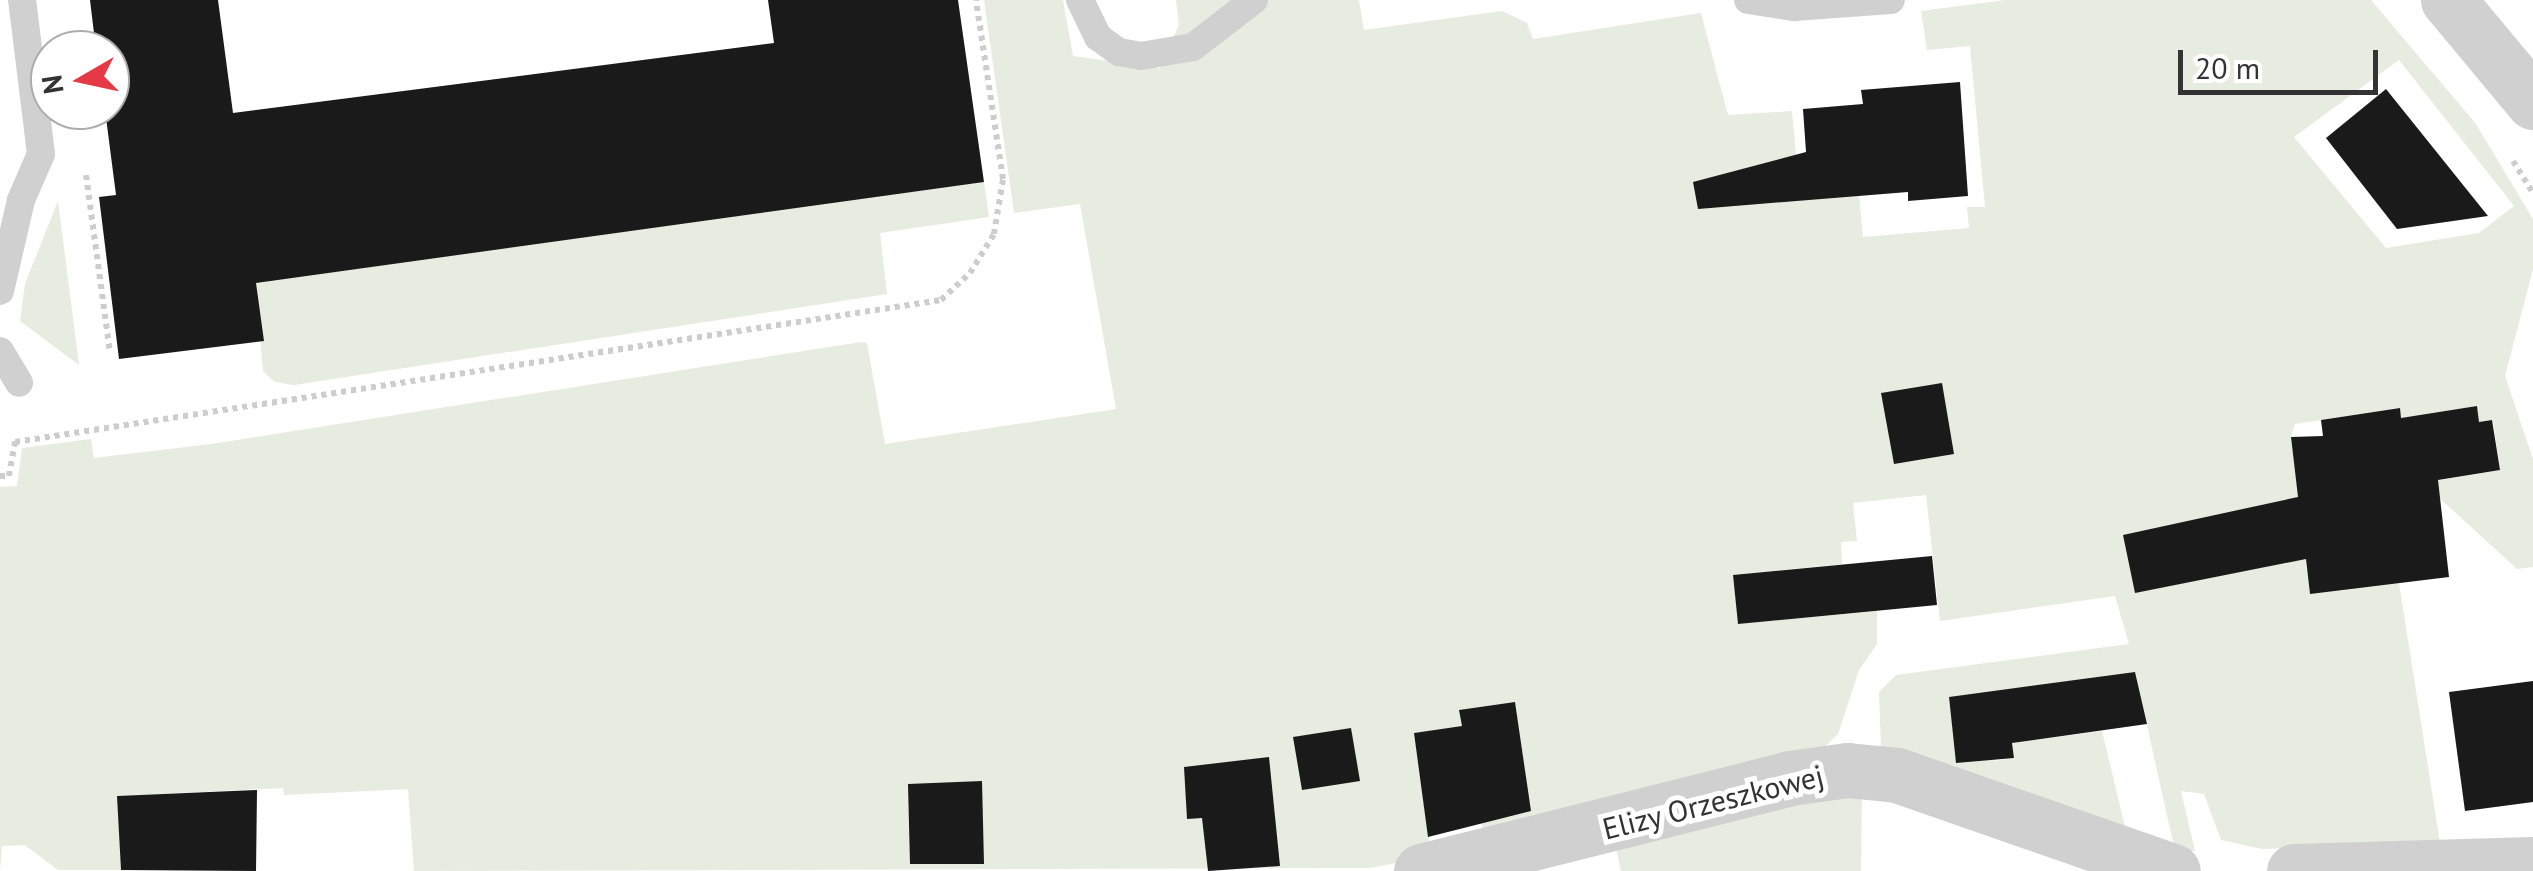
<!DOCTYPE html>
<html>
<head>
<meta charset="utf-8">
<style>
  body { margin:0 }
  #map { position:relative; width:2533px; height:871px; overflow:hidden; background:#fff; font-family:"PT Sans",sans-serif }
  div>[style] { position:absolute }
  [style*='--x'] { left:calc(var(--x)*1px); top:calc(var(--y)*1px); width:calc(var(--w)*1px); rotate:calc(var(--a)*1deg) }
  .green>* { inset:0; background:#e6ecdf }
  .building>* { inset:0; background:#1a1a1a }
  .path>* { height:6px; margin-top:-3px; transform-origin:0; background:repeating-linear-gradient(90deg,#cdcdcd 0 5px,transparent 0 10px) }
  .service>* { height:28px; margin:-14px; padding:0 14px; transform-origin:14px; border-radius:14px; background:#d0d0d0 }
  .minor>* { height:55px; margin:-27.5px; padding:0 27.5px; transform-origin:27.5px; border-radius:27.5px; background:#d0d0d0 }
  .tertiary>* { height:55px; margin:-27.5px; padding:0 27.5px; transform-origin:27.5px; border-radius:27.5px; background:#d0d0d0 }
  span { translate:-50% -50%; white-space:nowrap; text-align:center; line-height:1.15; -webkit-text-stroke:10px #fff; paint-order:stroke }
  .street-label { font-size:30px; color:#333 }
  .north { position:absolute; left:30px; top:30px; width:100px; height:100px; box-sizing:border-box; background:#fff; border:2px solid #adadad; border-radius:50%; rotate:261deg; font-size:28px; font-weight:700; line-height:40px; text-align:center; color:#333 }
  .north::after { content:''; display:block; margin:auto; width:35px; height:45px; background:#e63946; clip-path:polygon(50% 0,100% 100%,50% 72%,0 100%) }
  .scale { position:absolute; left:2178px; top:50px; width:200px; height:45px; box-sizing:border-box; border:5px solid #333; border-top:0; padding-left:12px; font-size:30px; line-height:35px; white-space:nowrap; color:#333; -webkit-text-stroke:8px #fff; paint-order:stroke }
</style>
</head>
<body>
<div id="map">
  <div class="green">
    <div style="clip-path:polygon(evenodd,984px 0,1063px 0,1073px 56px,1160px 68px,1179px 25px,1176px 0,1359px 0,1364px 30px,1502px 11px,1527px 23px,1533px 39px,1701px 13px,1728px 115px,1792px 111px,1800px 198px,1859px 195px,1863px 237px,1969px 228px,1967px 207px,1985px 207px,1970px 46px,1927px 50px,1921px 11px,2005px 0,2371px 0,2476px 124px,2533px 219px,2533px 269px,2505px 376px,2533px 459px,2533px 567px,2517px 569px,2423px 483px,2500px 470px,2493px 421px,2479px 422px,2477px 406px,2401px 418px,2399px 408px,2295px 424px,2291px 437px,2310px 593px,2399px 583px,2440px 843px,2262px 849px,2221px 840px,2204px 794px,2181px 791px,2195px 851px,2175px 851px,2135px 672px,1949px 698px,1955px 750px,1992px 745px,1995px 761px,2014px 758px,2012px 743px,2102px 731px,2127px 835px,1881px 749px,1879px 692px,1896px 675px,2129px 644px,2115px 596px,1940px 621px,1926px 495px,1853px 503px,1857px 541px,1841px 542px,1842px 564px,1733px 575px,1738px 624px,1877px 611px,1877px 644px,1859px 670px,1838px 734px,1816px 755px,1492px 844px,1370px 868px,414px 871px,408px 789px,284px 795px,283px 788px,118px 796px,121px 870px,58px 870px,25px 845px,2px 846px,0 871px,0 487px,17px 486px,22px 448px,91px 439px,94px 458px,211px 444px,861px 342px,867px 343px,885px 444px,1116px 409px,1080px 204px,1014px 213px,984px 0,2399px 60px,2514px 206px,2479px 233px,2386px 248px,2294px 137px,2399px 60px,984px 0,1515px 702px,1527px 783px,1477px 790px,1484px 840px,1430px 848px,1414px 733px,1462px 726px,1460px 710px,1515px 702px)"></div>
    <div style="clip-path:polygon(984px 182px,989px 217px,880px 233px,887px 294px,294px 385px,275px 382px,263px 371px,255px 279px)"></div>
    <div style="clip-path:polygon(58px 201px,79px 365px,20px 321px,25px 284px)"></div>
    <div style="clip-path:polygon(1862px 788px,1861px 871px,1621px 871px,1615px 843px)"></div>
  </div>
  <div class="building">
    <div style="clip-path:polygon(90px 0,218px 0,233px 113px,774px 43px,768px 0,958px 0,984px 182px,256px 283px,264px 341px,119px 359px,99px 197px,116px 195px,105px 110px,110px 110px,110px 50px,96px 50px)"></div>
    <div style="clip-path:polygon(1960px 82px,1968px 196px,1908px 201px,1908px 192px,1698px 209px,1693px 182px,1806px 152px,1803px 109px,1863px 104px,1861px 90px)"></div>
    <div style="clip-path:polygon(2386px 89px,2488px 216px,2397px 229px,2326px 138px)"></div>
    <div style="clip-path:polygon(1942px 383px,1954px 454px,1894px 464px,1881px 393px)"></div>
    <div style="clip-path:polygon(2477px 406px,2479px 422px,2492px 420px,2500px 470px,2438px 480px,2449px 577px,2310px 594px,2306px 559px,2135px 593px,2123px 535px,2298px 497px,2291px 437px,2323px 436px,2321px 420px,2400px 408px,2401px 418px)"></div>
    <div style="clip-path:polygon(1932px 556px,1937px 605px,1738px 624px,1733px 575px)"></div>
    <div style="clip-path:polygon(2135px 672px,2147px 724px,2012px 743px,2014px 758px,1956px 763px,1949px 697px)"></div>
    <div style="clip-path:polygon(2533px 681px,2533px 802px,2465px 811px,2449px 692px)"></div>
    <div style="clip-path:polygon(1515px 702px,1531px 811px,1428px 837px,1414px 733px,1462px 726px,1459px 710px)"></div>
    <div style="clip-path:polygon(1351px 728px,1360px 781px,1302px 790px,1293px 737px)"></div>
    <div style="clip-path:polygon(1269px 757px,1280px 866px,1208px 871px,1202px 818px,1187px 819px,1184px 767px)"></div>
    <div style="clip-path:polygon(982px 781px,984px 864px,910px 864px,908px 784px)"></div>
    <div style="clip-path:polygon(257px 790px,256px 871px,121px 870px,117px 796px)"></div>
  </div>
  <div class="path">
    <div style="--x:2513;--y:161;--w:38;--a:58"></div>
    <div style="--x:86;--y:175;--w:179;--a:82.3"></div>
    <div style="--x:0;--y:476;--w:9;--a:0"></div>
    <div style="--x:9;--y:476;--w:35;--a:-80"></div>
    <div style="--x:15;--y:442;--w:937;--a:-8.72"></div>
    <div style="--x:941;--y:300;--w:40;--a:-43"></div>
    <div style="--x:970;--y:273;--w:46;--a:-58.4"></div>
    <div style="--x:994;--y:234;--w:56;--a:-80.7"></div>
    <div style="--x:1003;--y:179;--w:181;--a:-98.6"></div>
  </div>
  <div class="service">
    <div style="--x:1080;--y:0;--w:41;--a:64.1"></div>
    <div style="--x:1098;--y:37;--w:26;--a:36"></div>
    <div style="--x:1119;--y:52;--w:22;--a:10"></div>
    <div style="--x:1141;--y:56;--w:53;--a:-9.8"></div>
    <div style="--x:1193;--y:47;--w:77;--a:-37.6"></div>
    <div style="--x:1748;--y:0;--w:47;--a:8.7"></div>
    <div style="--x:1794;--y:7;--w:97;--a:-4.1"></div>
    <div style="--x:0;--y:291;--w:93;--a:-77"></div>
    <div style="--x:21;--y:200;--w:50;--a:-66.5"></div>
    <div style="--x:41;--y:154;--w:155;--a:-97"></div>
    <div style="--x:0;--y:351;--w:37;--a:59"></div>
  </div>
  <div class="minor">
    <div style="--x:1421;--y:871;--w:381;--a:-14.1"></div>
    <div style="--x:1790;--y:778;--w:58;--a:-8"></div>
    <div style="--x:1847;--y:770;--w:50;--a:5.7"></div>
    <div style="--x:1897;--y:775;--w:292;--a:19.2"></div>
    <div style="--x:2294;--y:871;--w:239;--a:-1.7"></div>
  </div>
  <div class="tertiary">
    <div style="--x:2448;--y:0;--w:133;--a:50.2"></div>
  </div>
  <div class="street-label">
    <span style="left:1713px;top:802px;rotate:-14deg">Elizy Orzeszkowej</span>
  </div>
  <div class="north">N</div>
  <div class="scale">20 m</div>
</div>
</body>
</html>
